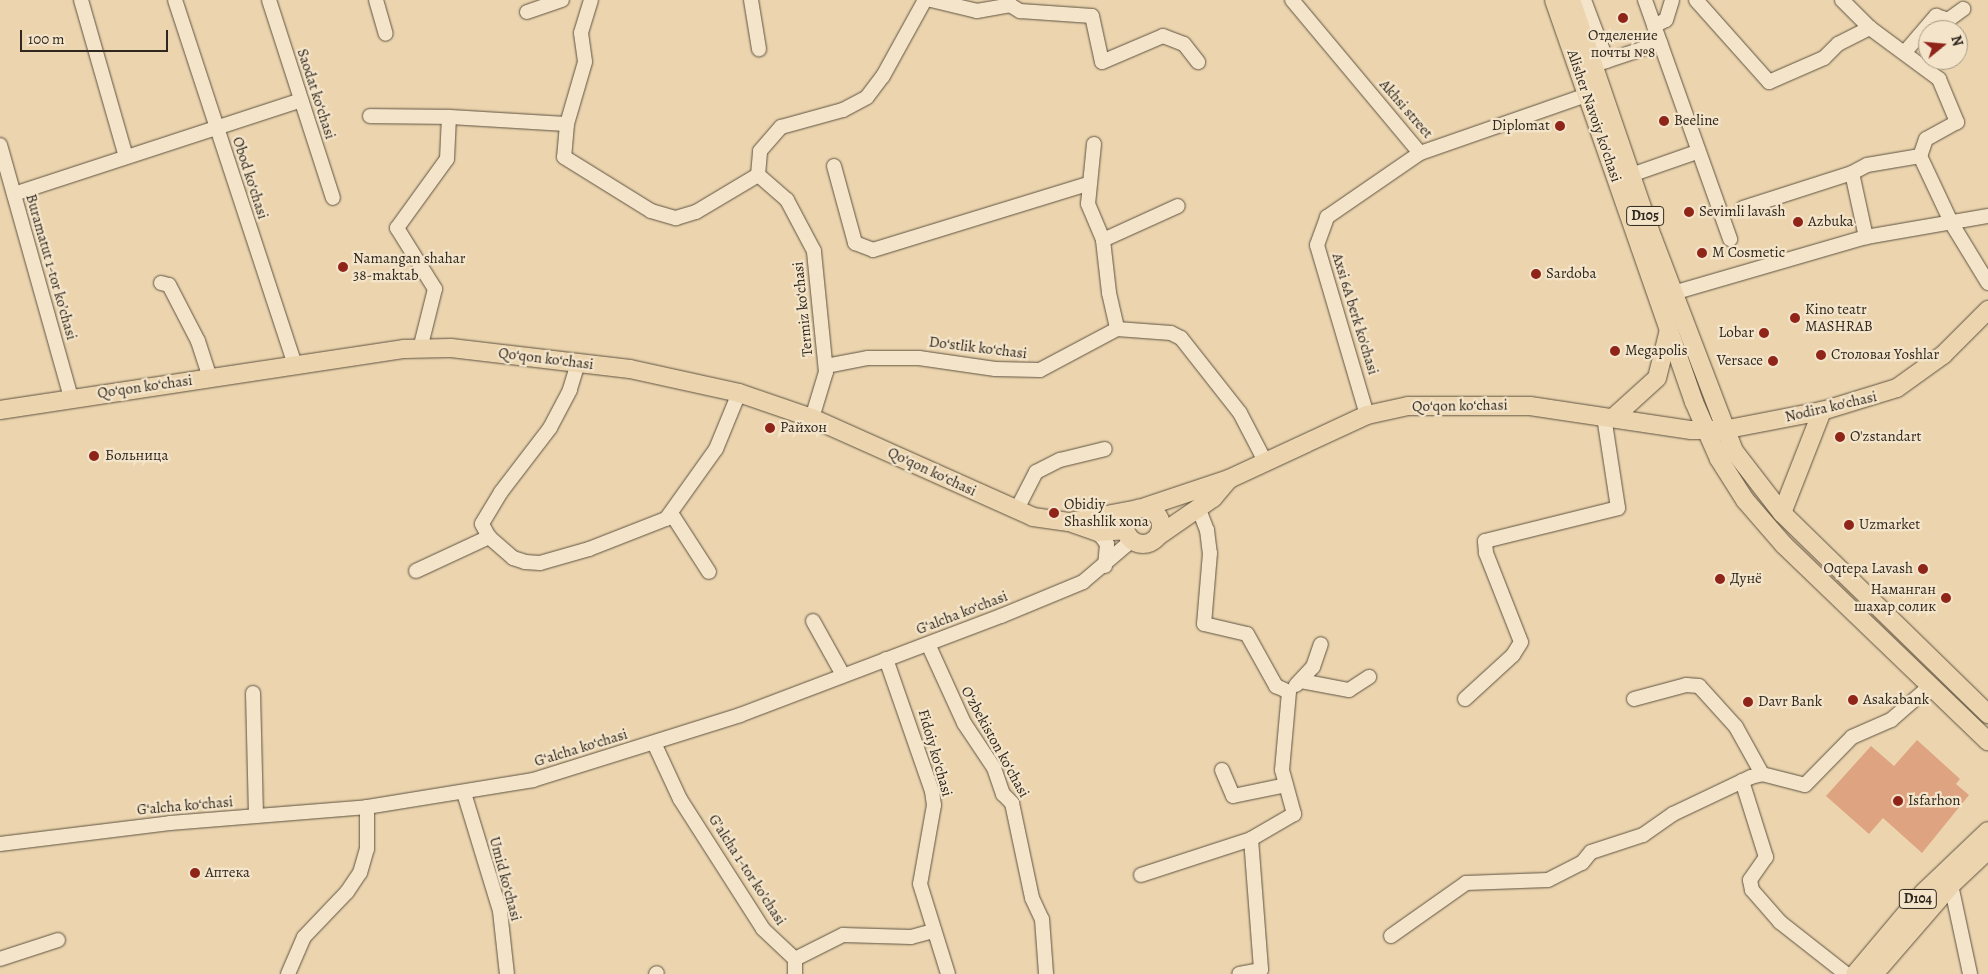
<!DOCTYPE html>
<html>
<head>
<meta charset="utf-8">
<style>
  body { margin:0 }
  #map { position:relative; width:1988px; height:974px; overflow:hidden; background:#ecd5ae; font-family:Alegreya,serif }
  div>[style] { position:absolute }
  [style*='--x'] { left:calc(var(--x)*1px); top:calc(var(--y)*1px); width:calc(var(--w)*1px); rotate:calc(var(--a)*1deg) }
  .building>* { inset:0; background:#dea381 }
  .roads { filter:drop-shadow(0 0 1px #5f5342) drop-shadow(0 0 1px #5f5342) }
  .minor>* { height:14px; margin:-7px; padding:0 7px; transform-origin:7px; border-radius:7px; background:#f3e4ca }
  .major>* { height:18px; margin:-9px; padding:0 9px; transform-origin:9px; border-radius:9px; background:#ecd5ae }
  .major>.ring { margin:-9px; padding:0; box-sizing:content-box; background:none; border:18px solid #ecd5ae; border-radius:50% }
  .dots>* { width:14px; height:14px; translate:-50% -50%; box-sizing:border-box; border:2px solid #f3e4ca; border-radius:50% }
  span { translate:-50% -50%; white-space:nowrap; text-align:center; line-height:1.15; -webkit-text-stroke:4.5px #f3e4ca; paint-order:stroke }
  .shield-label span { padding:1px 4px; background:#f3e4ca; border:1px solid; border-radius:4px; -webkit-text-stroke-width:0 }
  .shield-label { font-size:14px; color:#30281e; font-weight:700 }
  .poi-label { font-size:15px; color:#30281e }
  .left { translate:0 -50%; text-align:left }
  .right { translate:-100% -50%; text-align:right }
  .street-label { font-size:15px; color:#30281e }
  .north { position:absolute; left:1918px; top:20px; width:50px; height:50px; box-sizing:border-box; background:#f3e4ca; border:1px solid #a59985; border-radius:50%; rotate:73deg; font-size:14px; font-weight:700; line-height:20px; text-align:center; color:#30281e }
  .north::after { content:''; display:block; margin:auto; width:18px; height:22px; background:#8f2418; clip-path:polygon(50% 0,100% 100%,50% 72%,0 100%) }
  .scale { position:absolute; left:20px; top:30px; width:148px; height:22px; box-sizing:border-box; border:2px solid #30281e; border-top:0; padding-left:6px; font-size:15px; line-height:18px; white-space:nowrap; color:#30281e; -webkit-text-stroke:4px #f3e4ca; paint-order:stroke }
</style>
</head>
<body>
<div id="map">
  <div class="building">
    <div style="clip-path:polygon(1917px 740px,1960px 779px,1956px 784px,1969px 795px,1922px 853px,1883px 818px,1869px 834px,1826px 796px,1871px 746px,1894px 766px)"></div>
  </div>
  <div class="roads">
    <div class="minor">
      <div style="--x:81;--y:0;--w:163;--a:74"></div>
      <div style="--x:175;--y:0;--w:384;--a:71.8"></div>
      <div style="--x:269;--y:0;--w:208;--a:72.1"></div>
      <div style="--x:376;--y:0;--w:35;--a:74"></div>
      <div style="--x:591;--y:0;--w:34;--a:107"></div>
      <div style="--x:581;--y:33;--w:29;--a:82"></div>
      <div style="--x:585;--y:62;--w:65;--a:106.2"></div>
      <div style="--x:567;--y:124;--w:33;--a:95"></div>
      <div style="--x:564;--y:157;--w:102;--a:31.8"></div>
      <div style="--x:651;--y:211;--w:26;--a:16"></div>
      <div style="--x:676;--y:218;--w:21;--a:-17"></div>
      <div style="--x:696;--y:212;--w:72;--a:-30.8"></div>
      <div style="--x:751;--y:0;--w:50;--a:80.7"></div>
      <div style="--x:931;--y:0;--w:47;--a:13.4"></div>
      <div style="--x:977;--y:11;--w:34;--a:-10"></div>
      <div style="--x:1010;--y:5;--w:12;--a:31"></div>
      <div style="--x:1020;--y:11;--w:72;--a:4"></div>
      <div style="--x:1092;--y:16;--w:47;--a:77.7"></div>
      <div style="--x:1102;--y:62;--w:66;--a:-23.1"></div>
      <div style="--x:1163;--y:36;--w:22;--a:21"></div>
      <div style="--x:1184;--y:44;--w:23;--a:52"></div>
      <div style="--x:1292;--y:0;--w:199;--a:50.1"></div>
      <div style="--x:1420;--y:153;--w:177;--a:-19.2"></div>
      <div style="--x:1584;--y:0;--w:65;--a:69.3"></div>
      <div style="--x:1645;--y:0;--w:254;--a:70.4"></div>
      <div style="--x:1696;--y:0;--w:110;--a:48.3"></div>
      <div style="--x:1769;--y:82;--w:60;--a:-23.6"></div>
      <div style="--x:1824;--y:58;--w:20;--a:-45"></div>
      <div style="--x:1838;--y:44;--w:36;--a:-27"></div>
      <div style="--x:1842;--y:0;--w:40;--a:45"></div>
      <div style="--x:1870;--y:28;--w:86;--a:36.5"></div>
      <div style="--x:1939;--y:79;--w:47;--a:67.3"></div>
      <div style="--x:1957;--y:122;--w:35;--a:151"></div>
      <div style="--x:1926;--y:139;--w:18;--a:109"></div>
      <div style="--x:1920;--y:156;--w:75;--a:64.8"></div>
      <div style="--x:1952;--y:224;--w:69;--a:58.6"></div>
      <div style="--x:527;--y:12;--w:37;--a:-19"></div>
      <div style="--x:1654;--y:26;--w:13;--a:-27"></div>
      <div style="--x:1666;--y:20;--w:21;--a:-73"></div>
      <div style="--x:1905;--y:52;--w:48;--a:-49.3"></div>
      <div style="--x:1936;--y:16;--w:13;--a:18"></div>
      <div style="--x:1948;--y:20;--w:19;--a:-36"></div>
      <div style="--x:1594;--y:65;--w:70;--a:-18.4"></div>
      <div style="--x:370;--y:116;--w:79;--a:0.7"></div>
      <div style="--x:1094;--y:144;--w:60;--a:95.7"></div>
      <div style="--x:1088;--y:204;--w:39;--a:67"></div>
      <div style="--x:1103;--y:240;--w:53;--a:83.5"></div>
      <div style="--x:1109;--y:293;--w:37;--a:77"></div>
      <div style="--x:1117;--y:329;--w:54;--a:4.2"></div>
      <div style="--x:1171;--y:333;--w:11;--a:27"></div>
      <div style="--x:1181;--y:338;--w:95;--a:51.8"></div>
      <div style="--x:1240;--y:413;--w:54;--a:62.5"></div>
      <div style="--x:0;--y:145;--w:263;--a:74.3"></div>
      <div style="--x:834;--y:166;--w:80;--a:74.7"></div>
      <div style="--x:855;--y:243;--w:19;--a:21"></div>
      <div style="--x:873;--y:250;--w:225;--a:-17.1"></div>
      <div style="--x:1852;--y:173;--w:66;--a:77.7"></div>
      <div style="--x:1631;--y:175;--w:70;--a:-19.2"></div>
      <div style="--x:14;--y:194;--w:302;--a:-18.1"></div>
      <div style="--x:1743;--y:208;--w:114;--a:-17.8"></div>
      <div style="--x:1852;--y:173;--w:17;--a:-28"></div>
      <div style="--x:1867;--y:165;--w:54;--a:-9.6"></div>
      <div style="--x:1103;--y:240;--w:82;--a:-24.4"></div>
      <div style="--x:161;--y:283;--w:8;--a:14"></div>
      <div style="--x:169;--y:285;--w:63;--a:62.6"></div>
      <div style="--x:198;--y:341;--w:38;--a:72"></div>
      <div style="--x:1673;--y:293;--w:201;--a:-16.2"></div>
      <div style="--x:1866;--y:237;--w:124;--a:-9.8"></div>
      <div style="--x:420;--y:349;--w:62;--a:-76"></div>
      <div style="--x:435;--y:289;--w:72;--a:-121.9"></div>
      <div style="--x:397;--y:228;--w:85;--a:-54.1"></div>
      <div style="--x:447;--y:159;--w:42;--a:-87.3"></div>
      <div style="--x:449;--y:117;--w:118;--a:3.4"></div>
      <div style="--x:578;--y:363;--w:28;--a:107"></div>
      <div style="--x:570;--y:390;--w:43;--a:117.8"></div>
      <div style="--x:550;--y:428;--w:81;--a:127.4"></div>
      <div style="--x:501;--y:492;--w:37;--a:121"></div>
      <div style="--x:482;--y:524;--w:15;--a:62"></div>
      <div style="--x:489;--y:537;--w:32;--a:41"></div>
      <div style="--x:513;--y:558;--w:13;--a:18"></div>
      <div style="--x:525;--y:562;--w:15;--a:4"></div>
      <div style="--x:540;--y:563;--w:51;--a:-15.9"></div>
      <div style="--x:589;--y:549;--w:83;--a:-21.3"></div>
      <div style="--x:666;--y:519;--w:86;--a:-54.5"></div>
      <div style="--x:716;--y:449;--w:61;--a:-67.7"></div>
      <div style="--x:826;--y:366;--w:43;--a:-10.8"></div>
      <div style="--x:868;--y:358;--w:51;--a:0"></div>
      <div style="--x:919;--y:358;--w:77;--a:8.2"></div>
      <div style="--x:995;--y:369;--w:45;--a:1.3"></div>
      <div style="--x:1040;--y:370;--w:87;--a:-28"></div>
      <div style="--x:1367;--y:415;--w:177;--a:-106.4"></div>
      <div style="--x:1317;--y:245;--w:30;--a:-70"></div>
      <div style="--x:1327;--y:217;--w:113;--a:-34.5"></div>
      <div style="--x:812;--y:418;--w:48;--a:-73.1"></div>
      <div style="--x:826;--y:372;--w:122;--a:-95.7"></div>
      <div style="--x:814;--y:251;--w:58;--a:-117.9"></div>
      <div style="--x:787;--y:200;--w:38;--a:-139"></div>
      <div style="--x:758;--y:175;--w:24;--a:-85"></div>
      <div style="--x:760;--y:151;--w:32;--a:-49"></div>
      <div style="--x:781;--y:127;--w:64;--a:-15.3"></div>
      <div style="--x:843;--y:110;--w:27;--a:-28"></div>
      <div style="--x:867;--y:97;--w:26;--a:-53"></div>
      <div style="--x:883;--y:76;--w:87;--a:-61.1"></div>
      <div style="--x:1198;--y:507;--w:25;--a:69"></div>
      <div style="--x:1207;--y:530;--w:23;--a:83"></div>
      <div style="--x:1210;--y:553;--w:71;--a:94.8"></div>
      <div style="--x:1204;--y:624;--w:44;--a:13.1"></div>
      <div style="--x:1247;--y:634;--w:60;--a:60.9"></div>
      <div style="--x:1276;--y:686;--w:14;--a:25"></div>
      <div style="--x:1289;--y:692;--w:78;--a:95.1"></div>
      <div style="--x:1282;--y:770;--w:46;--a:74.7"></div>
      <div style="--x:1294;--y:814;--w:50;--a:149.8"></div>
      <div style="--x:1251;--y:839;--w:131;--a:85.6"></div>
      <div style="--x:1261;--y:970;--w:22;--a:170"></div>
      <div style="--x:1016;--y:511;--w:44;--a:-62.9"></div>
      <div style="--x:1036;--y:472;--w:27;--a:-27"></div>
      <div style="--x:1060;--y:460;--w:46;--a:-13.7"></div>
      <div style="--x:671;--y:513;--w:70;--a:57.2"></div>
      <div style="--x:1098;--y:532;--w:15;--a:53"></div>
      <div style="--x:1107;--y:544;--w:22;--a:95"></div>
      <div style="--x:416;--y:571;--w:81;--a:-25"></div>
      <div style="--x:813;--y:621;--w:62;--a:60.9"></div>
      <div style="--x:928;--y:644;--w:87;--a:65.5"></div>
      <div style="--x:964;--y:723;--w:54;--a:56.3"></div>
      <div style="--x:994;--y:768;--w:28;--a:71"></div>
      <div style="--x:1003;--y:794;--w:13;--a:45"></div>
      <div style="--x:1012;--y:803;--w:97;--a:78.1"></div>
      <div style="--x:1032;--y:898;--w:23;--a:65"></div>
      <div style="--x:1042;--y:919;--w:55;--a:85.8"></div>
      <div style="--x:886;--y:659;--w:140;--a:70.8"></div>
      <div style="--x:932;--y:791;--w:14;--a:82"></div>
      <div style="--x:934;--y:805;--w:80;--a:100"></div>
      <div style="--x:920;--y:884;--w:94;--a:72.7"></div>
      <div style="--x:1301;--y:681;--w:49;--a:10.6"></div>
      <div style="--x:1349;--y:690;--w:24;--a:-33"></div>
      <div style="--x:1296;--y:685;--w:25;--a:-47"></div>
      <div style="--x:1313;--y:667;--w:24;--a:-71"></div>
      <div style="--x:253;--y:693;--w:123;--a:88.6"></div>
      <div style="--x:1465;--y:699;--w:65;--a:-42.5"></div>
      <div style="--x:1513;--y:655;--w:15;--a:-58"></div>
      <div style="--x:1521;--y:642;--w:96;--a:-111.5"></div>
      <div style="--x:1486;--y:553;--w:12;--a:-95"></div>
      <div style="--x:1485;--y:541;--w:137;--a:-13.9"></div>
      <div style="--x:1618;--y:508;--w:92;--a:-98.7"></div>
      <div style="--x:1634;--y:699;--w:54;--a:-15.1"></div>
      <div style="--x:1686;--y:685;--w:13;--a:4"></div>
      <div style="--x:1699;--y:686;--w:55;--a:47.9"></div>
      <div style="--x:1736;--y:727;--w:54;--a:61"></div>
      <div style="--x:654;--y:743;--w:62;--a:65.1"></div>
      <div style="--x:680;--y:799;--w:154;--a:57.4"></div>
      <div style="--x:763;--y:929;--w:44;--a:43.2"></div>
      <div style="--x:795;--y:959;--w:54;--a:-26.6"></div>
      <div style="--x:843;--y:935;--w:68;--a:1.7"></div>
      <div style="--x:911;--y:937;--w:24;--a:-15"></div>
      <div style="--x:1222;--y:770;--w:28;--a:67"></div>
      <div style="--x:1233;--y:796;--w:54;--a:-11.7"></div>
      <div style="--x:1742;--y:781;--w:80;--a:72.5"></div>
      <div style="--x:1766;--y:857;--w:28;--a:125"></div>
      <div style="--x:1750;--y:880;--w:10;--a:79"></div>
      <div style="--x:1752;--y:890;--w:43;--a:48.8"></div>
      <div style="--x:1780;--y:922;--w:84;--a:38.2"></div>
      <div style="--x:464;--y:793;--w:123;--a:73"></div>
      <div style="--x:500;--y:911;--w:63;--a:83.7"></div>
      <div style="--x:0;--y:844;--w:171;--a:-7"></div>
      <div style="--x:170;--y:823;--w:198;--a:-4.6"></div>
      <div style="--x:367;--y:807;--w:168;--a:-9.2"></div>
      <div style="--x:533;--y:780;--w:217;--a:-17.4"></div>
      <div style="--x:740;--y:715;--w:279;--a:-20.8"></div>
      <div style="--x:1001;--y:616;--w:89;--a:-22.5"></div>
      <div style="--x:1083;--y:582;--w:63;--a:-40.5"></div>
      <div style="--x:1141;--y:875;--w:116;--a:-18.1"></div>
      <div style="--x:1951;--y:885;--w:91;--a:77.9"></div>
      <div style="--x:1391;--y:936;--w:92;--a:-35.2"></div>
      <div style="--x:1466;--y:883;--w:82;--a:-2.1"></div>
      <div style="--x:1548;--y:880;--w:38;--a:-27"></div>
      <div style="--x:1582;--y:863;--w:14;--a:-51"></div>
      <div style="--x:1591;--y:852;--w:55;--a:-18.1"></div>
      <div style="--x:1643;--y:835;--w:37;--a:-35"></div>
      <div style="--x:1673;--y:814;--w:86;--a:-25.4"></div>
      <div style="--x:1751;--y:777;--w:11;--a:-15"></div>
      <div style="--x:1762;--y:774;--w:44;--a:14.3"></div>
      <div style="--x:1805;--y:785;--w:67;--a:-45.6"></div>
      <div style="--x:1852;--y:737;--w:43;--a:-23.6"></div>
      <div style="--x:1891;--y:720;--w:52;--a:-41.1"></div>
      <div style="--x:0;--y:959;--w:61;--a:-18.1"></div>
      <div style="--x:288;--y:974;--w:40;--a:-66.6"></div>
      <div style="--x:304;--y:937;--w:62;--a:-46.3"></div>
      <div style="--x:347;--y:892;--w:23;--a:-56"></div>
      <div style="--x:360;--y:873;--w:25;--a:-74"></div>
      <div style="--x:367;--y:849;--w:42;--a:-90"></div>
      <div style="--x:656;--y:974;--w:1;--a:-45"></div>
      <div style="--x:795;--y:974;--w:15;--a:-90"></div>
    </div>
    <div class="major">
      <div style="--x:1554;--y:0;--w:426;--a:70.8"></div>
      <div style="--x:1694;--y:402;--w:62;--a:66.3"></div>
      <div style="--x:1719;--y:459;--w:49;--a:57.6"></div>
      <div style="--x:1745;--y:500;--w:60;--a:49.1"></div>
      <div style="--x:1784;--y:545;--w:283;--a:43.9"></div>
      <div style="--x:1571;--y:0;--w:253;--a:71.1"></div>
      <div style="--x:1653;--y:239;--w:227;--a:69.1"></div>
      <div style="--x:1734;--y:451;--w:78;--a:52.3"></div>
      <div style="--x:1782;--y:513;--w:288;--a:44.3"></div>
      <div style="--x:0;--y:410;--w:409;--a:-8.6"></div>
      <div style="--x:404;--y:349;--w:47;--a:-1.2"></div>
      <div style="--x:451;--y:348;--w:180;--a:6.7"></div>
      <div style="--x:630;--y:369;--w:112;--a:12.4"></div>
      <div style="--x:739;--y:393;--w:77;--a:18.9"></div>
      <div style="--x:812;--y:418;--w:242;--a:24.1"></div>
      <div style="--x:1033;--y:517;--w:36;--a:8"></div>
      <div style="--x:1069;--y:522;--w:65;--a:-10.6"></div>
      <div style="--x:1613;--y:418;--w:59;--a:-42.3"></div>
      <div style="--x:1657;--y:378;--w:49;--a:-76"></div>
      <div style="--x:1145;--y:507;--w:89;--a:-18.4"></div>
      <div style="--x:1229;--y:479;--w:152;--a:-24.9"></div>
      <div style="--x:1367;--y:415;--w:42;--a:-12.4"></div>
      <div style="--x:1408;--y:406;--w:122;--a:0"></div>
      <div style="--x:1530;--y:406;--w:163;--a:8.5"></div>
      <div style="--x:1691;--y:430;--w:32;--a:0"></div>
      <div style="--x:1723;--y:430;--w:101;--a:-10.9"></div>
      <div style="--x:1822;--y:411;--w:78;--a:-17"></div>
      <div style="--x:1897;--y:388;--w:57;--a:-35.7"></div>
      <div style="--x:1943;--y:355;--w:64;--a:-45"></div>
      <div class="ring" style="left:1125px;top:508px;width:18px;height:18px"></div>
      <div style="--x:1782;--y:513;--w:110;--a:-68.6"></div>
      <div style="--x:1072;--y:523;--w:28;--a:19"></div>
      <div style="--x:1098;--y:532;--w:26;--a:-4"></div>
      <div style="--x:1158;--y:536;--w:67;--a:-34.6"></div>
      <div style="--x:1213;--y:498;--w:25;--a:-50"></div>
      <div style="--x:1855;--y:974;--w:107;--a:-49.9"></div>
      <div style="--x:1924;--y:892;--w:88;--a:-43.6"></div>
      <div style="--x:1874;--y:974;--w:118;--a:-49.1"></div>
      <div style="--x:1951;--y:885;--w:51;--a:-43.4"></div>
    </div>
  </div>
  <div class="dots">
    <div style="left:1623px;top:18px;background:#8f2418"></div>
    <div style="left:1664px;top:121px;background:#8f2418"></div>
    <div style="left:1560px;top:126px;background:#8f2418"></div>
    <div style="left:1689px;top:212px;background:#8f2418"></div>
    <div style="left:1798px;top:222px;background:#8f2418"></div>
    <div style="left:1702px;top:253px;background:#8f2418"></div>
    <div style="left:343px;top:267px;background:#8f2418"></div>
    <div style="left:1536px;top:274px;background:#8f2418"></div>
    <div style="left:1795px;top:318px;background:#8f2418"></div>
    <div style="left:1764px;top:333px;background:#8f2418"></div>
    <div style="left:1615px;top:351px;background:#8f2418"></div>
    <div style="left:1821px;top:355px;background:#8f2418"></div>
    <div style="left:1773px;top:361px;background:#8f2418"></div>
    <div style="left:770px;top:428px;background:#8f2418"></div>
    <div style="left:1840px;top:437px;background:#8f2418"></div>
    <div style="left:94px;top:456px;background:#8f2418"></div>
    <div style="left:1054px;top:513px;background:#8f2418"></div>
    <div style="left:1849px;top:525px;background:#8f2418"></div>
    <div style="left:1923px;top:569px;background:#8f2418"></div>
    <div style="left:1720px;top:579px;background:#8f2418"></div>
    <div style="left:1946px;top:598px;background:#8f2418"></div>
    <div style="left:1853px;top:700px;background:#8f2418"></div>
    <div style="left:1748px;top:702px;background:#8f2418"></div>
    <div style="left:1898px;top:801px;background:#8f2418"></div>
    <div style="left:195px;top:873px;background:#8f2418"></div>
  </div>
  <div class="shield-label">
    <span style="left:1645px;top:216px">D105</span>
    <span style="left:1918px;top:899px">D104</span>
  </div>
  <div class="poi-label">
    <span style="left:1623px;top:44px">Отделение<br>почты №8</span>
    <span class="left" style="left:1674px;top:121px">Beeline</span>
    <span class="right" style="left:1550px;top:126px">Diplomat</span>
    <span class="left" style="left:1699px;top:212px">Sevimli lavash</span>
    <span class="left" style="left:1808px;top:222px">Azbuka</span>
    <span class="left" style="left:1712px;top:253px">M Cosmetic</span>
    <span class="left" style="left:353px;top:267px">Namangan shahar<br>38-maktab</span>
    <span class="left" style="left:1546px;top:274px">Sardoba</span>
    <span class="left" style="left:1805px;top:318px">Kino teatr<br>MASHRAB</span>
    <span class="right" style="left:1754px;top:333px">Lobar</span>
    <span class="left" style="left:1625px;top:351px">Megapolis</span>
    <span class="left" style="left:1831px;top:355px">Столовая Yoshlar</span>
    <span class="right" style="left:1763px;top:361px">Versace</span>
    <span class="left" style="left:780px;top:428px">Райхон</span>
    <span class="left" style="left:1850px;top:437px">O'zstandart</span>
    <span class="left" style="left:105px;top:456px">Больница</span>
    <span class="left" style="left:1064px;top:513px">Obidiy<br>Shashlik xona</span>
    <span class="left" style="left:1859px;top:525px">Uzmarket</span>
    <span class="right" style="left:1913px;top:569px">Oqtepa Lavash</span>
    <span class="left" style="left:1730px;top:579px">Дунё</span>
    <span class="right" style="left:1936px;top:598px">Наманган<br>шахар солик</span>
    <span class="left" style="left:1863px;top:700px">Asakabank</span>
    <span class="left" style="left:1758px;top:702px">Davr Bank</span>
    <span class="left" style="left:1908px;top:801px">Isfarhon</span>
    <span class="left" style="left:205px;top:873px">Аптека</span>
  </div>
  <div class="street-label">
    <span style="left:316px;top:94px;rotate:72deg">Saodat koʻchasi</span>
    <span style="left:1406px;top:109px;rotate:49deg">Akhsi street</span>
    <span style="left:1594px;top:116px;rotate:71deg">Alisher Navoiy ko'chasi</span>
    <span style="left:250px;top:178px;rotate:72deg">Obod koʻchasi</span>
    <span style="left:51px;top:267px;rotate:74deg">Buramatut 1-tor koʼchasi</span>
    <span style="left:803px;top:309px;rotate:-96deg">Termiz koʻchasi</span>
    <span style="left:1355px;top:314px;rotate:73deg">Axsi 6А berk ko'chasi</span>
    <span style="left:978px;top:348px;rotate:7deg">Doʻstlik koʻchasi</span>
    <span style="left:546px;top:359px;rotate:7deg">Qoʻqon koʻchasi</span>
    <span style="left:145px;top:387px;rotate:-8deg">Qoʻqon koʻchasi</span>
    <span style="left:1460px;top:406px;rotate:-1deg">Qoʻqon koʻchasi</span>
    <span style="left:1831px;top:407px;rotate:-13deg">Nodira ko'chasi</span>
    <span style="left:932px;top:472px;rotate:25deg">Qoʻqon koʻchasi</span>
    <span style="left:962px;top:613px;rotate:-21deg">Gʻalcha koʻchasi</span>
    <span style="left:995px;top:742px;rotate:61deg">Oʻzbekiston koʻchasi</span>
    <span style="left:581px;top:748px;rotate:-17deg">Gʻalcha koʻchasi</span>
    <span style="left:935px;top:753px;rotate:74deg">Fidoiy koʻchasi</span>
    <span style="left:185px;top:806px;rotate:-5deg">Gʻalcha koʻchasi</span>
    <span style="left:747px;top:870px;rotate:57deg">Gʼalcha 1-tor koʼchasi</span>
    <span style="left:505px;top:879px;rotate:75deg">Umid koʻchasi</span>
  </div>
  <div class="north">N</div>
  <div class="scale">100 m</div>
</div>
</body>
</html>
